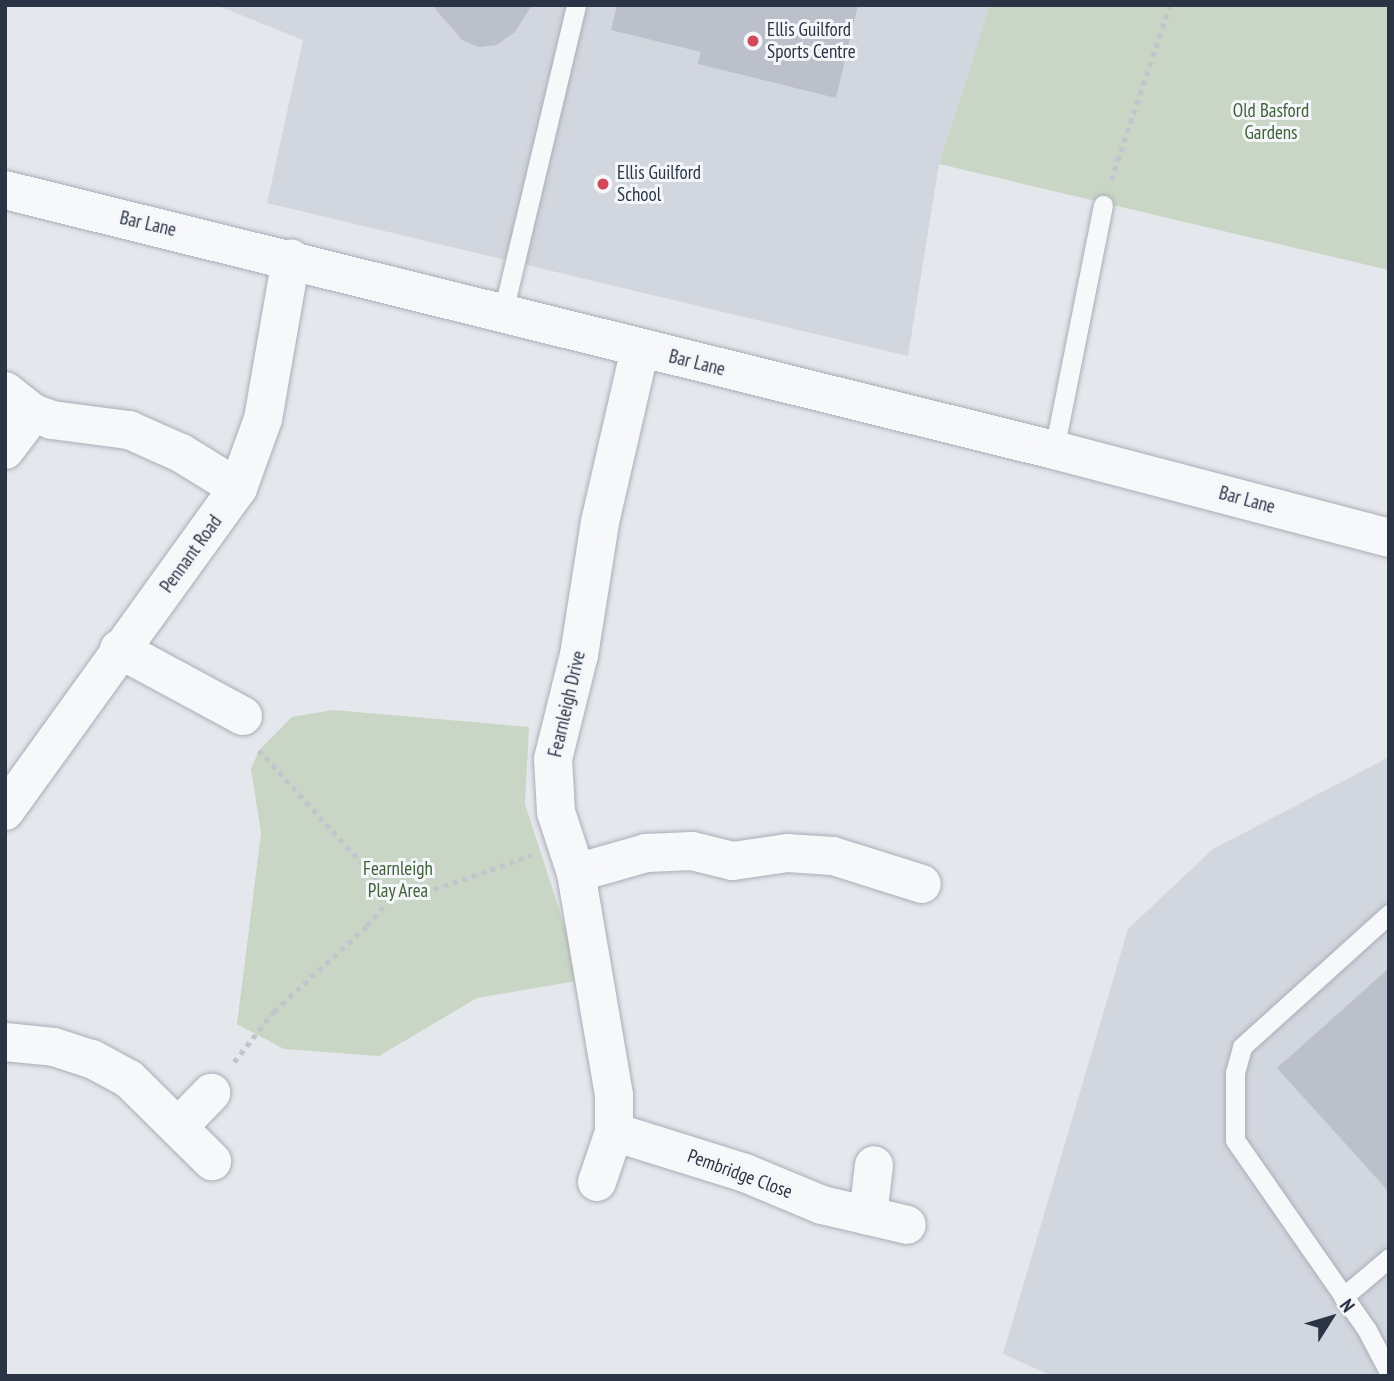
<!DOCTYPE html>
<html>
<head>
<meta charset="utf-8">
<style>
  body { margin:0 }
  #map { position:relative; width:1394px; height:1381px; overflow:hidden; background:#e4e7ec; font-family:"PT Sans Narrow",sans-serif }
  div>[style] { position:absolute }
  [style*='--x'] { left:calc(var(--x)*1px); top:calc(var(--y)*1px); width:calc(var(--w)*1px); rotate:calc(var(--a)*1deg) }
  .built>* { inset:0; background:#d2d6de }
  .green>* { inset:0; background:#c9d6c5 }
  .building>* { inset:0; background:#bbc0ca }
  .path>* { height:4.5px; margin-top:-2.25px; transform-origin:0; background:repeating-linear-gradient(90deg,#c2c5cb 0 5px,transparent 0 10px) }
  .roads { filter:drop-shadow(0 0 2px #a9aeb7) drop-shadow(0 0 2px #a9aeb7) }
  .service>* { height:19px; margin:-9.5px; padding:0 9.5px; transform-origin:9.5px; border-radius:9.5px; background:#f7f8fa }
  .minor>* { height:38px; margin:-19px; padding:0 19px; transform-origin:19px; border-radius:19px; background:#f7f8fa }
  .tertiary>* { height:38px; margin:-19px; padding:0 19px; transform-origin:19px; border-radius:19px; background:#f7f8fa }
  .dots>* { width:19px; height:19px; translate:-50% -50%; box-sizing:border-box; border:4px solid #f4f6f9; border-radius:50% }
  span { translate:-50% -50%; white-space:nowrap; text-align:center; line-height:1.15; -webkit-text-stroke:6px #f4f6f9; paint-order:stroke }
  .poi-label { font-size:19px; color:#2b3445 }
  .left { translate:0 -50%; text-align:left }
  .park-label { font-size:19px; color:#3f6138 }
  .street-label { font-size:19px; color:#2b3445 }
  .frame { position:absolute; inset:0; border:7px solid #2b3445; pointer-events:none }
  .north { position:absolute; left:1296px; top:1283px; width:70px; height:70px; -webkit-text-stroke:5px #f4f6f9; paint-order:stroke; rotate:53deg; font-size:19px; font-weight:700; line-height:28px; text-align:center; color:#2b3445 }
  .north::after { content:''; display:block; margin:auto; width:24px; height:32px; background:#2b3445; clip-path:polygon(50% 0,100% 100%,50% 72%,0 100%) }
</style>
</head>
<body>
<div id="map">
  <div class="built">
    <div style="clip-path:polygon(216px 5px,990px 5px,939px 164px,908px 356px,267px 203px,303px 40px)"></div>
    <div style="clip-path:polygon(1389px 757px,1389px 1376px,1052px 1376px,1003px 1354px,1128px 929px,1213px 849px)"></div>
  </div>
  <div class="green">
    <div style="clip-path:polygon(990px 5px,1389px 5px,1389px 270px,939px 164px)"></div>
    <div style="clip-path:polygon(333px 710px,529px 727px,525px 804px,582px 980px,477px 998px,379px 1056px,284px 1049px,237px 1024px,261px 833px,251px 769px,259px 750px,292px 717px)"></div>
  </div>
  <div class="building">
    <div style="clip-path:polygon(432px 5px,532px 5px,515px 32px,497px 45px,479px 47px,462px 40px)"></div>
    <div style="clip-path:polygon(617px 5px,858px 5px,836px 98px,698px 64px,701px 52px,611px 30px)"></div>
    <div style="clip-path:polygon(1389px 968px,1389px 1192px,1277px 1068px)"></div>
  </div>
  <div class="path">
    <div style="--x:1111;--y:180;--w:185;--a:-71.4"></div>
    <div style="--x:259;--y:750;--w:197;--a:47.7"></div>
    <div style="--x:392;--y:896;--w:23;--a:0"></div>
    <div style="--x:415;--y:896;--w:124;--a:-19.3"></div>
    <div style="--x:234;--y:1062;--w:65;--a:-51.9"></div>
    <div style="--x:274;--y:1011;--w:126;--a:-42.4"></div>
    <div style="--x:367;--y:926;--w:39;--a:-50"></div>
  </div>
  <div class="roads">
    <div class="service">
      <div style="--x:502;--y:316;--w:320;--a:-76.6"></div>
      <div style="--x:1054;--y:450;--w:250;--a:-78.7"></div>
      <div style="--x:1389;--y:914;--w:198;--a:137.9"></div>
      <div style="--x:1242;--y:1047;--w:27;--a:105"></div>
      <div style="--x:1235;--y:1073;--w:67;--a:90"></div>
      <div style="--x:1235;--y:1140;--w:231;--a:55.2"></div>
      <div style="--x:1367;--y:1330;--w:47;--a:62.4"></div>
      <div style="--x:1343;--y:1297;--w:60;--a:-40.3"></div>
    </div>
    <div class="minor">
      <div style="--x:5;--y:391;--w:36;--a:38"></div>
      <div style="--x:33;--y:413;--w:20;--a:20"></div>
      <div style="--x:52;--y:420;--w:78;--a:7.4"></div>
      <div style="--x:129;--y:430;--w:57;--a:23.9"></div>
      <div style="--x:181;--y:453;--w:67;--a:31.6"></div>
      <div style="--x:5;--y:450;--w:46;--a:-52.9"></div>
      <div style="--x:119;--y:649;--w:141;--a:28.4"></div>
      <div style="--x:5;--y:811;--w:398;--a:-54.2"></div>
      <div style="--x:238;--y:488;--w:73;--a:-70.1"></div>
      <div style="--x:263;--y:419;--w:163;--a:-80.1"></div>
      <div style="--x:576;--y:873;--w:73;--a:-15.9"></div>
      <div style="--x:646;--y:853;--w:46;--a:-2.5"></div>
      <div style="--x:692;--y:851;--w:42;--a:13.7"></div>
      <div style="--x:733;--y:861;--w:55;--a:-8.4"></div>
      <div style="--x:787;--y:853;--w:46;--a:3.7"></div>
      <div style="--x:833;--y:856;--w:93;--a:17.5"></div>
      <div style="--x:5;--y:1042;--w:49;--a:5.8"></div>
      <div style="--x:54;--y:1047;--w:40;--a:18"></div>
      <div style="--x:92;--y:1059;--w:42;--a:28.4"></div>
      <div style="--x:129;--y:1079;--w:117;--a:44.7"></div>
      <div style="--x:180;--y:1125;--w:45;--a:-45.9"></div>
      <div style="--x:614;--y:1132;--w:137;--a:17.4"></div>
      <div style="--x:745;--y:1173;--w:83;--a:22.6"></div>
      <div style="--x:822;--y:1205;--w:87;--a:13.2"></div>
      <div style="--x:597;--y:1182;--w:53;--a:-71.2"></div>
      <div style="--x:614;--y:1132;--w:37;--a:-90"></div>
      <div style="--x:614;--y:1095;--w:225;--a:-99.7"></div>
      <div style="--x:576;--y:873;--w:64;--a:-108.2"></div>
      <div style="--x:556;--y:812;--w:53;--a:-93.2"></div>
      <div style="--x:553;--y:759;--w:107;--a:-76"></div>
      <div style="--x:579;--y:655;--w:135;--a:-81"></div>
      <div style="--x:600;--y:522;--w:178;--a:-77"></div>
      <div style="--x:868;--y:1216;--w:51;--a:-83.3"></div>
    </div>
    <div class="tertiary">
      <div style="--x:5;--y:190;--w:1081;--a:13.92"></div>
      <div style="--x:1054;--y:450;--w:346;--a:14.7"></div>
    </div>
  </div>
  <div class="dots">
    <div style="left:753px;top:41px;background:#d1495b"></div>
    <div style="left:603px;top:184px;background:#d1495b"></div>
  </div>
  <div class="poi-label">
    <span class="left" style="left:767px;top:41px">Ellis Guilford<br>Sports Centre</span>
    <span class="left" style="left:617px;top:184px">Ellis Guilford<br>School</span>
  </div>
  <div class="park-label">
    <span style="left:1271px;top:122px">Old Basford<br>Gardens</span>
    <span style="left:398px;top:880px">Fearnleigh<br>Play Area</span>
  </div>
  <div class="street-label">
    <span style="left:148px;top:224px;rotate:13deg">Bar Lane</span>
    <span style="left:697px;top:363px;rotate:14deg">Bar Lane</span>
    <span style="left:1247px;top:500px;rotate:15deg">Bar Lane</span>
    <span style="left:191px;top:554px;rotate:-54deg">Pennant Road</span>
    <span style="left:567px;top:704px;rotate:-77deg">Fearnleigh Drive</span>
    <span style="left:740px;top:1174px;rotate:20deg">Pembridge Close</span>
  </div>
  <div class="frame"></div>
  <div class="north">N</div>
</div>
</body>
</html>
